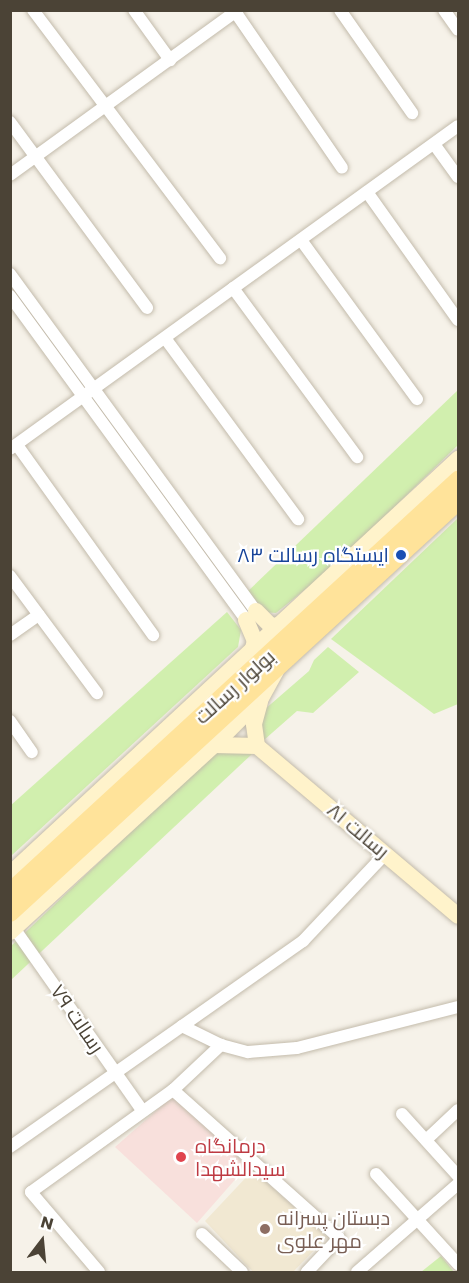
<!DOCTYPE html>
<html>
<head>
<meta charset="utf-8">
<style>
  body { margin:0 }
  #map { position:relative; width:469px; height:1283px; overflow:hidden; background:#f6f2e9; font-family:Poppins,Cairo,sans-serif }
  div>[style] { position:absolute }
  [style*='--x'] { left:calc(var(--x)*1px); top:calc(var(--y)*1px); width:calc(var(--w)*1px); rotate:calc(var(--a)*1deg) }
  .education>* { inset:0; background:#f1e8d2 }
  .medical>* { inset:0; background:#f8e0dc }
  .green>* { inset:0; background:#d1efae }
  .roads { filter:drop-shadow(0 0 2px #c3bbab) drop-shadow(0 0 2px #c3bbab) }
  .street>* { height:12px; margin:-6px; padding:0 6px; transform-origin:6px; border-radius:6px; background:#fff }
  .secondary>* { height:16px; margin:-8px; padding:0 8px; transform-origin:8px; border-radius:8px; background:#fff3cb }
  .primary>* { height:18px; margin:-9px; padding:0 9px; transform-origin:9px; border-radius:9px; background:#ffe39a }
  .dots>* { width:16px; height:16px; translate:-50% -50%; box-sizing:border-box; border:3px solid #fff; border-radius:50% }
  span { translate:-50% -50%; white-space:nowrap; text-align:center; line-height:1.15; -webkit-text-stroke:4.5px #fff; paint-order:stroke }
  .transit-label { font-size:20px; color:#164399 }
  .right { translate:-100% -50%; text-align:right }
  .street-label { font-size:20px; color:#4b4336 }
  .health-label { font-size:20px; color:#be3a42 }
  .left { translate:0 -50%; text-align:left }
  .education-label { font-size:20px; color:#785e54 }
  .frame { position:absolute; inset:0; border:12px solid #4b4336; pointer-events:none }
  .north { position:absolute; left:12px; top:1211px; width:60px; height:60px; -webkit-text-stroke:4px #fff; paint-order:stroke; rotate:16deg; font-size:16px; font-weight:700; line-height:24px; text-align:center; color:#4b4336 }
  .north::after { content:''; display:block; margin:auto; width:21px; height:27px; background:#4b4336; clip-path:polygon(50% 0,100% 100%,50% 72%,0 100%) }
</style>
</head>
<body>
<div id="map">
  <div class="education">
    <div style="clip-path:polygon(253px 1170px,327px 1237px,293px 1272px,253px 1272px,205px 1221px)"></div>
  </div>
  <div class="medical">
    <div style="clip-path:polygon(173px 1096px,247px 1166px,197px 1223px,115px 1147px)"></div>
  </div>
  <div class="green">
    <div style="clip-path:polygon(458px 390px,458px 445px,333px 567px,276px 613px,263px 612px,247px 592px)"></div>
    <div style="clip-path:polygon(458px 518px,458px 704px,434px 714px,331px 639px)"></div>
    <div style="clip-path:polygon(227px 612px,241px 630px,238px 647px,11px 856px,10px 806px)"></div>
    <div style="clip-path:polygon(328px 647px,359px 672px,313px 713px,297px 711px,264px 740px,259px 726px,264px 710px,309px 671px,314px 660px)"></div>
    <div style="clip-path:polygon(216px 751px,252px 754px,11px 980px,11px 946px)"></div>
    <div style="clip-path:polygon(441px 1256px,454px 1272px,421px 1272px)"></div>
  </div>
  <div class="roads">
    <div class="street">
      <div style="--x:33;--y:10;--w:311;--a:53"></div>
      <div style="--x:134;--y:10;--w:62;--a:54.2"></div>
      <div style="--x:234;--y:10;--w:191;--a:55.6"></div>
      <div style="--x:340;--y:10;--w:126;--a:55"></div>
      <div style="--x:444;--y:10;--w:24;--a:55"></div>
      <div style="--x:10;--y:122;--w:231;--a:53.6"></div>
      <div style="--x:434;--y:144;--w:41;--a:54"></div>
      <div style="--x:10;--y:175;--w:281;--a:-35.9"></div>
      <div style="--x:367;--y:192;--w:157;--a:54.6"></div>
      <div style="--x:301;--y:240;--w:197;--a:53.9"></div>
      <div style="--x:10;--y:274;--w:417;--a:53.9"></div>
      <div style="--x:233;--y:288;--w:210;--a:53.7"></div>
      <div style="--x:10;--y:296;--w:401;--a:53.9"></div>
      <div style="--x:165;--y:338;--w:225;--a:53.7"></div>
      <div style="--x:17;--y:445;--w:234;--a:54.4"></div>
      <div style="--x:10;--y:449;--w:552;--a:-35.79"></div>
      <div style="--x:10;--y:576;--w:146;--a:53.4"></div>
      <div style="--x:10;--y:635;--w:35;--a:-35"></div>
      <div style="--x:10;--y:721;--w:38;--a:55"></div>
      <div style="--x:14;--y:928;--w:221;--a:54.9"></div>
      <div style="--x:182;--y:1026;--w:43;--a:26"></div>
      <div style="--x:221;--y:1045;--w:28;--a:15"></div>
      <div style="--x:248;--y:1052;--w:49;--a:-4.7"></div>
      <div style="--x:297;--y:1048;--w:166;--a:-14.3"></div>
      <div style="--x:173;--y:1090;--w:222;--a:41.7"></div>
      <div style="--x:339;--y:1238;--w:47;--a:133.3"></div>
      <div style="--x:402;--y:1114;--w:84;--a:47.9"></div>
      <div style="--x:426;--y:1140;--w:44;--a:-43.2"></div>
      <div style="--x:10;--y:1147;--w:358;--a:-35.1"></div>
      <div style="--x:303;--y:941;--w:120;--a:-46.7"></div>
      <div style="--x:376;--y:1174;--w:122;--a:47.7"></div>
      <div style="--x:202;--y:1234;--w:55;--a:43.5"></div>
      <div style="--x:99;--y:1272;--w:105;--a:-130.4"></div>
      <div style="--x:31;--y:1192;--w:175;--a:-35.7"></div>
      <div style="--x:173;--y:1090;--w:66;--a:-43.2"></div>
      <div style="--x:357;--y:1272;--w:134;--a:-41.1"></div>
    </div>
    <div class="secondary">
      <div style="--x:256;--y:611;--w:21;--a:45"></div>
      <div style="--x:271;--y:626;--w:11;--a:-5"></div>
      <div style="--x:246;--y:620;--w:23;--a:67"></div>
      <div style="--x:255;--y:641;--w:15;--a:106"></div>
      <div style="--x:214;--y:745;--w:43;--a:1.3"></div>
      <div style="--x:257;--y:746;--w:263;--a:40.2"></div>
      <div style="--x:257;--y:746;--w:22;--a:-98"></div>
      <div style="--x:254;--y:724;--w:24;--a:-75"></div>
      <div style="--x:10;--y:874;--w:611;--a:-42.81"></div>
      <div style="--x:10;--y:932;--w:277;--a:-42.5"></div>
      <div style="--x:214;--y:745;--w:66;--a:-45"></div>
      <div style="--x:261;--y:698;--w:31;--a:-61"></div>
    </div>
    <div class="primary">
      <div style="--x:10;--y:892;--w:609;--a:-42.6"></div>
      <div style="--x:10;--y:913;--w:609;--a:-42.6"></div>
    </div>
  </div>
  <div class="dots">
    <div style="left:401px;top:555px;background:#1a4fb4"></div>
    <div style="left:181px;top:1157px;background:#e0444e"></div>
    <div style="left:265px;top:1229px;background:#8d6e63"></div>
  </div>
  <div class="transit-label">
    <span class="right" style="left:389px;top:555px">ایستگاه رسالت ۸۳</span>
  </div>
  <div class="street-label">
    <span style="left:235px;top:687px;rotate:-42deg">بولوار رسالت</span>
    <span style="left:358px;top:831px;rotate:40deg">رسالت ۸۱</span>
    <span style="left:77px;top:1019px;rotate:56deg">رسالت ۷۹</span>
  </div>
  <div class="health-label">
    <span class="left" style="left:195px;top:1158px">درمانگاه<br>سیدالشهدا</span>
  </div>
  <div class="education-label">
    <span class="left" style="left:277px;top:1230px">دبستان پسرانه<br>مهر علوی</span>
  </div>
  <div class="frame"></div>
  <div class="north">N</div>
</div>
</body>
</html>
